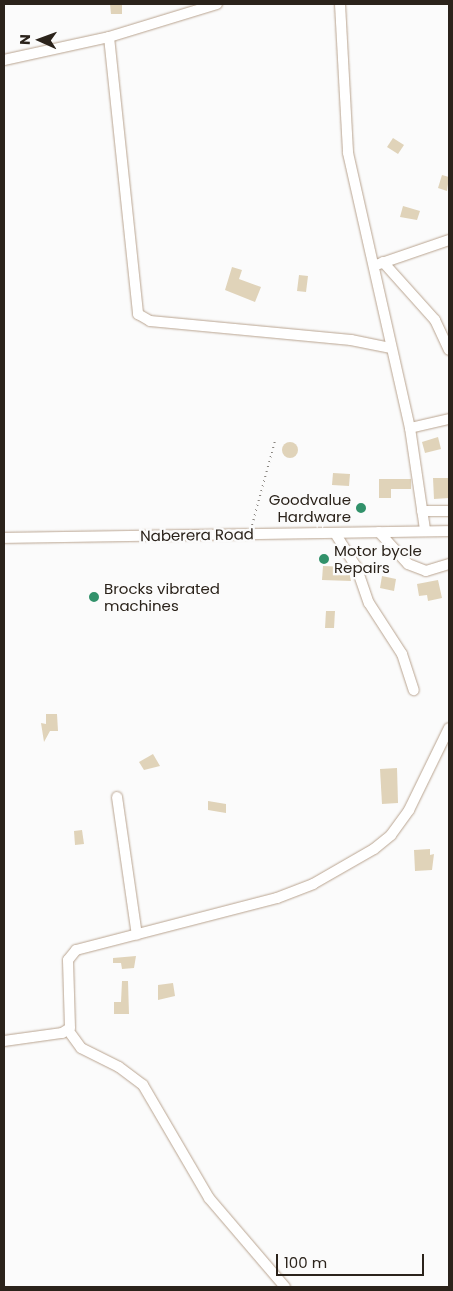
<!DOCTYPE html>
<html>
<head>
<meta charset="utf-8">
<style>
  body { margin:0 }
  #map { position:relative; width:453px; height:1291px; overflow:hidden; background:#fbfbfb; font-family:Poppins,sans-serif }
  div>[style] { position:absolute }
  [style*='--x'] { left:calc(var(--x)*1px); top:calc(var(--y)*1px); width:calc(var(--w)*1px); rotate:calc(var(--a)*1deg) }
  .building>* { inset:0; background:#e0d3b9 }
  .round { border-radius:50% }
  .path>* { height:2px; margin-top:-1px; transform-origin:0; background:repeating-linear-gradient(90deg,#898580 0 1px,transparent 0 5px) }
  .roads { filter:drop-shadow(0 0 1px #b9a490) drop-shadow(0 0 1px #b9a490) }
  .minor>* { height:10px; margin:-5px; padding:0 5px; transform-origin:5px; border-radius:5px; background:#fff }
  .dots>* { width:14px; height:14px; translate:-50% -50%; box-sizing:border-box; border:2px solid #fbfbfb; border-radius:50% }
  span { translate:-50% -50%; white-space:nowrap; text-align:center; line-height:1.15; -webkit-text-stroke:4.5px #fbfbfb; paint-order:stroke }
  .poi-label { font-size:15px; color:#2b231b }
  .right { translate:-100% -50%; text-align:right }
  .left { translate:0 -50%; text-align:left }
  .street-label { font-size:15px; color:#2b231b }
  .frame { position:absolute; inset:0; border:5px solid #2b231b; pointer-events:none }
  .north { position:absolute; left:15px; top:15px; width:50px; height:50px; -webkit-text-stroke:4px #fbfbfb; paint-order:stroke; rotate:272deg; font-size:14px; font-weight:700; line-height:20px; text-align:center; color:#2b231b }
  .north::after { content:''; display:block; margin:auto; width:18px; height:22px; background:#2b231b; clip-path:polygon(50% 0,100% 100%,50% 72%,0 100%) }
  .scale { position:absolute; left:276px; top:1254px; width:148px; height:22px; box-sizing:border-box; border:2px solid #2b231b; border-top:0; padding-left:6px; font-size:15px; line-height:18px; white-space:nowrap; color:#2b231b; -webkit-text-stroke:4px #fbfbfb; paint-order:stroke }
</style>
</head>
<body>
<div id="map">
  <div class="building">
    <div style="clip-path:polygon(110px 4px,122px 4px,122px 14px,111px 14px)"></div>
    <div style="clip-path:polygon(393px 138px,404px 145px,398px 154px,387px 147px)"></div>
    <div style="clip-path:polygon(442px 175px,449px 177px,447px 191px,438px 188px)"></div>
    <div style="clip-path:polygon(403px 206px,420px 211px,417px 220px,400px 217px)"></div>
    <div style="clip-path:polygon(232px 267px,242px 270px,239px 279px,261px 287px,255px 302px,225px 290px)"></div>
    <div style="clip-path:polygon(299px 275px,308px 276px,306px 292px,297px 291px)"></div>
    <div style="clip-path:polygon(438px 437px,441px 449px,425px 453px,422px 442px)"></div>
    <div class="round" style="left:282px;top:442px;width:16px;height:16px"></div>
    <div style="clip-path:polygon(333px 473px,350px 474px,349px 486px,332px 485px)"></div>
    <div style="clip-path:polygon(433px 478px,449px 478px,449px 498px,434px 499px)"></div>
    <div style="clip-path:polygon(379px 479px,411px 479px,411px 489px,391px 489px,391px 498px,379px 498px)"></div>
    <div style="clip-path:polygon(323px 566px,348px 567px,351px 581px,322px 580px)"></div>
    <div style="clip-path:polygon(382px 576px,396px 579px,394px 591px,380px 588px)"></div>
    <div style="clip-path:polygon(438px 580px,442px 598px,428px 601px,427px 595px,419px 596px,417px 584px)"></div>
    <div style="clip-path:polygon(326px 611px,335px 611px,334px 628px,325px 628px)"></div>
    <div style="clip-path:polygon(46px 714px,57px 714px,58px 731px,50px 731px,44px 742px,41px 723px,46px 724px)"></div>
    <div style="clip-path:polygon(153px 754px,160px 766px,144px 770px,139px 762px)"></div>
    <div style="clip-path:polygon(397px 768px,398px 803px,382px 804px,380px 769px)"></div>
    <div style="clip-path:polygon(208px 801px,226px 804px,226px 813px,208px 810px)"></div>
    <div style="clip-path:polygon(82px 830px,84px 844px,75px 845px,74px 831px)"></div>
    <div style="clip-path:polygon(430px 849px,430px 855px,434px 854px,432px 870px,415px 871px,414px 850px)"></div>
    <div style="clip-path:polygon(136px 956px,134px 968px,122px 969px,121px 963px,113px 963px,113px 958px)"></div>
    <div style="clip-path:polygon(122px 981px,128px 981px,129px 1014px,114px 1014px,114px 1002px,121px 1002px)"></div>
    <div style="clip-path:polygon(173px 983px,175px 996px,158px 1000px,158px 985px)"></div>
  </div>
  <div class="path">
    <div style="--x:252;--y:525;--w:87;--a:-74.7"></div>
  </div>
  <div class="roads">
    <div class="minor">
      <div style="--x:340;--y:4;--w:149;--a:86.9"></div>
      <div style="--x:348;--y:153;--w:282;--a:77.3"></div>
      <div style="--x:410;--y:428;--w:103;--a:81.6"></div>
      <div style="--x:109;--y:37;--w:279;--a:84"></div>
      <div style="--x:138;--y:314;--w:14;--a:30"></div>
      <div style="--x:150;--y:321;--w:202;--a:5.4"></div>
      <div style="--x:351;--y:340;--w:41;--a:11.3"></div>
      <div style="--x:4;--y:60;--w:107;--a:-12.4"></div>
      <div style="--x:109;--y:37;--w:113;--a:-17"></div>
      <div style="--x:383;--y:262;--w:78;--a:48.1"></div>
      <div style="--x:435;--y:320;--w:33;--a:65"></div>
      <div style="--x:379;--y:264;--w:74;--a:-18.9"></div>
      <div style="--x:410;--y:428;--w:40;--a:-13"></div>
      <div style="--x:422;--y:511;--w:27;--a:0"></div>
      <div style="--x:379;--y:532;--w:43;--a:47.8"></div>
      <div style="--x:408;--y:564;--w:19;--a:21"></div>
      <div style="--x:426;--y:571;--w:24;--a:-17"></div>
      <div style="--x:335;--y:533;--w:39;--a:58"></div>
      <div style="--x:356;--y:566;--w:39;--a:71"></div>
      <div style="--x:369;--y:603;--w:61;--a:57.1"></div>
      <div style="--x:402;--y:654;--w:38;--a:72"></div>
      <div style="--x:4;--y:538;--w:445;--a:-0.9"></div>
      <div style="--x:117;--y:797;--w:139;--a:81.8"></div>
      <div style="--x:68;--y:1030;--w:22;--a:54"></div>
      <div style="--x:81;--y:1048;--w:42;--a:26.6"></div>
      <div style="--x:119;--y:1067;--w:30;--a:37"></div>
      <div style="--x:143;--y:1085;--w:131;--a:59.7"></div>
      <div style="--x:209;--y:1198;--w:117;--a:49.5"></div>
      <div style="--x:4;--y:1041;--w:59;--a:-7.9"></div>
      <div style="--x:62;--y:1033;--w:9;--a:-32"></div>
      <div style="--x:70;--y:1028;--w:68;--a:-91.7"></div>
      <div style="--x:68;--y:960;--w:13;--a:-51"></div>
      <div style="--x:76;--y:950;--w:208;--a:-14.5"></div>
      <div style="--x:277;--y:898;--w:39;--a:-21"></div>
      <div style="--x:313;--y:884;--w:70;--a:-29.8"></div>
      <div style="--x:374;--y:849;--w:22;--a:-39"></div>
      <div style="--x:391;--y:835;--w:31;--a:-54"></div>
      <div style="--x:409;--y:810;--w:91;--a:-64"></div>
    </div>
  </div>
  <div class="dots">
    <div style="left:361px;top:508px;background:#31916a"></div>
    <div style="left:324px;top:559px;background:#31916a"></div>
    <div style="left:94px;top:597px;background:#31916a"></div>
  </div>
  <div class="poi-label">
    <span class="right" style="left:351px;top:508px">Goodvalue<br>Hardware</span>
    <span class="left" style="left:334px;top:559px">Motor bycle<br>Repairs</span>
    <span class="left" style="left:104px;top:597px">Brocks vibrated<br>machines</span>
  </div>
  <div class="street-label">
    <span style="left:197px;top:535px;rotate:-1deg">Naberera Road</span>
  </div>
  <div class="frame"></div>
  <div class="north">N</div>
  <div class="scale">100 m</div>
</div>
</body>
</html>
